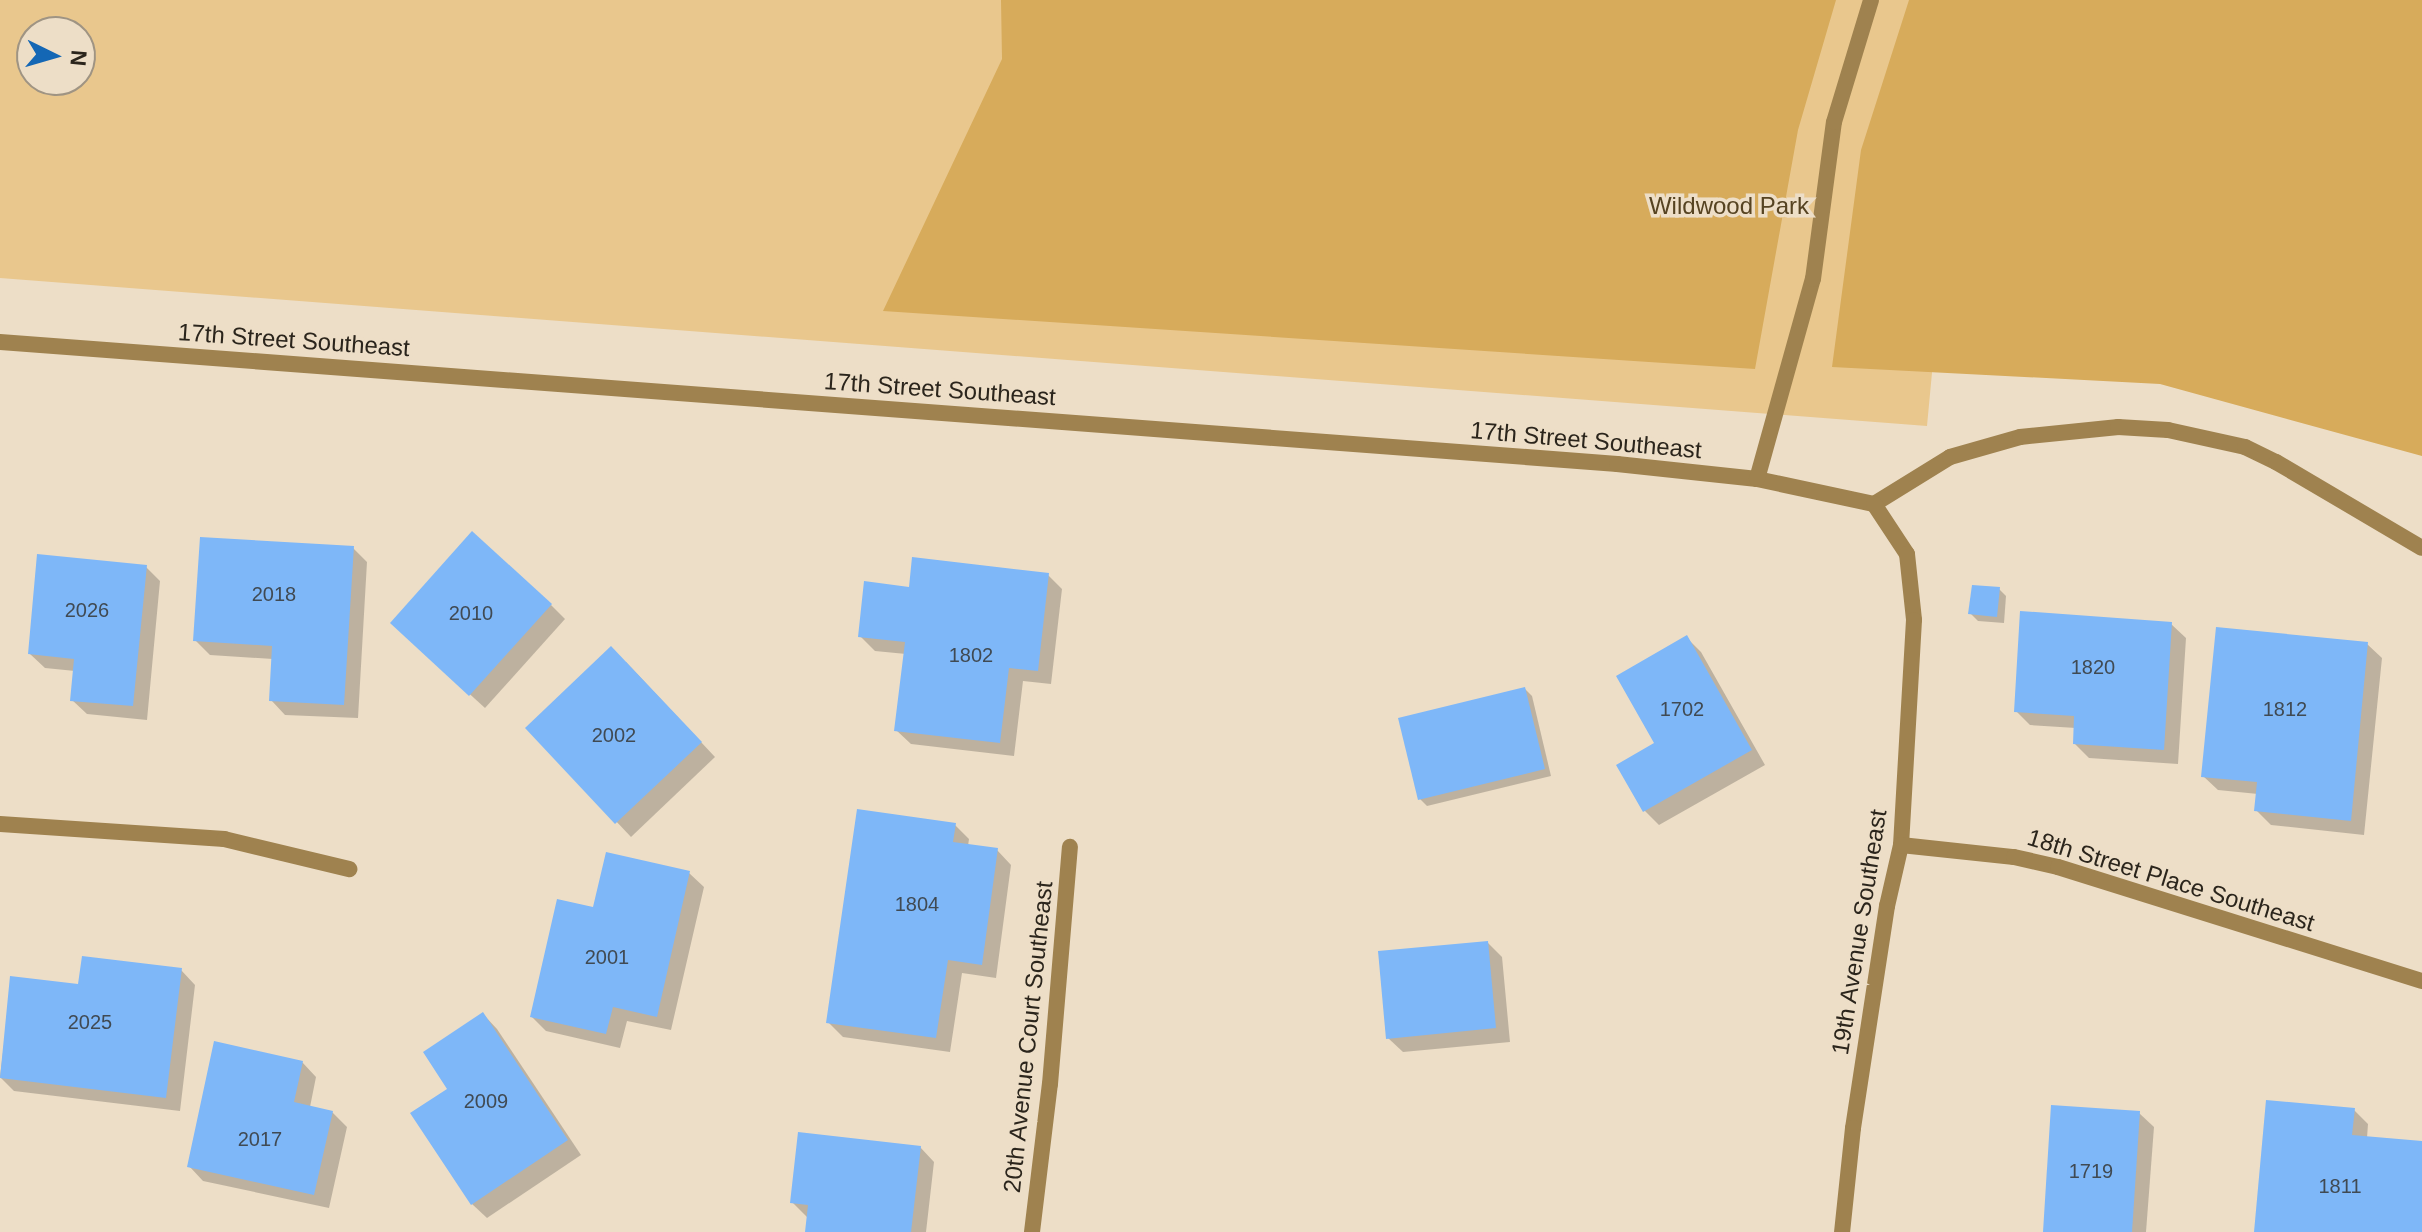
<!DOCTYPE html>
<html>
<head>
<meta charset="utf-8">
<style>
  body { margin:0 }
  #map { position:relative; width:2422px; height:1232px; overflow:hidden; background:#eddec7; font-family:Helvetica,sans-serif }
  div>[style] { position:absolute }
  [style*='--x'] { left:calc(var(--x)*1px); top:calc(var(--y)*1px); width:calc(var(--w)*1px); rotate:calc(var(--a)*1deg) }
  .green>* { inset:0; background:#e9c78d }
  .forest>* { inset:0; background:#d7ab5b }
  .shadow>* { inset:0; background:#0003 }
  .building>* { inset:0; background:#7eb7f8 }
  .lane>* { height:16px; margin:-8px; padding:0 8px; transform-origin:8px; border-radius:8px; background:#9f824f }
  .street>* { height:16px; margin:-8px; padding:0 8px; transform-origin:8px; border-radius:8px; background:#9f824f }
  span { translate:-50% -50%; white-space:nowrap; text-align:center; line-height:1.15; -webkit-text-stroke:7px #eddec7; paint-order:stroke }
  .number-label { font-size:20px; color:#404a53 }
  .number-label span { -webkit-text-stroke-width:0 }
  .park-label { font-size:24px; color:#564321 }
  .street-label { font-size:24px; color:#2b251c }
  .north { position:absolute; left:16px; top:16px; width:80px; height:80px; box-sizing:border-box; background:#eddec7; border:2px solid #9f9483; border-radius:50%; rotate:95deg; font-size:22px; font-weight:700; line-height:32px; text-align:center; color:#2b251c }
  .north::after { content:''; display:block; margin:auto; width:28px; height:36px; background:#1467b5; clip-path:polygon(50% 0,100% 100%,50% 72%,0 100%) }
</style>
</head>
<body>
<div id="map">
  <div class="green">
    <div style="clip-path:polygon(evenodd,0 0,1967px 0,1927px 426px,0 278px,0 0,32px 32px,80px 32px,80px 80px,32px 80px,32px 32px)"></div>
  </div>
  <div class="forest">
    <div style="clip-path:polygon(1001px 0,1836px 0,1798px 130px,1755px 369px,883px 311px,1002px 59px)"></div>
    <div style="clip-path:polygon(1909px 0,2422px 0,2422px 456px,2160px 384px,1832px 367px,1861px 150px)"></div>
  </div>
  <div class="shadow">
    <div style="clip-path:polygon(353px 548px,367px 562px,358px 718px,285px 715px,271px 700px,273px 659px,210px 655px,195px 640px)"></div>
    <div style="clip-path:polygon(146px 567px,160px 581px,147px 720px,87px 714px,72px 700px,75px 671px,45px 668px,30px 654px)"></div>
    <div style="clip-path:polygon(1048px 575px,1062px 589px,1051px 684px,1023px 681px,1014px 756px,911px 744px,896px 730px,906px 654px,875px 651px,860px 636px)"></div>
    <div style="clip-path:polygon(1999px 589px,2006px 596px,2004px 623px,1978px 621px,1971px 614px)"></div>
    <div style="clip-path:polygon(551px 605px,565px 619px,485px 708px,407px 637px)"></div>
    <div style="clip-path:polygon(2171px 624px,2186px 638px,2178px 764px,2089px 758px,2075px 744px,2076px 728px,2030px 725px,2016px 711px)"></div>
    <div style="clip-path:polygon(1687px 638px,1701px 652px,1765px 765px,1659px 825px,1645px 811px,1619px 766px,1657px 744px)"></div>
    <div style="clip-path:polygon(2367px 644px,2382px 658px,2364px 835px,2271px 825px,2256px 810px,2258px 794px,2218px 790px,2203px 776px)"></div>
    <div style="clip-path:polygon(626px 662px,715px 757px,631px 837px,528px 728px)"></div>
    <div style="clip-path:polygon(1525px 689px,1532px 696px,1551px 776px,1427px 806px,1420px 799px)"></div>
    <div style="clip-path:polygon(955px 825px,969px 839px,968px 846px,997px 850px,1011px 865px,996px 978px,962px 973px,950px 1052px,843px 1037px,828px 1022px)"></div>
    <div style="clip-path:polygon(689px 873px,704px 887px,671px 1030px,627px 1021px,620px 1048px,546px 1031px,532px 1017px,595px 909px)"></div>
    <div style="clip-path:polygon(1488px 943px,1502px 957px,1510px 1042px,1403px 1052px,1388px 1038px)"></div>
    <div style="clip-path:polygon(181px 970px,195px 985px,180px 1111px,14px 1091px,0 1077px,12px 979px,80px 987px)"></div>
    <div style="clip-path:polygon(483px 1014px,497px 1029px,581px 1155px,487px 1218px,472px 1204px,450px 1090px)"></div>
    <div style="clip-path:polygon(302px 1062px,316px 1077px,310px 1107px,332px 1112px,347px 1127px,329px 1208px,203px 1181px,189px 1166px)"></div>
    <div style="clip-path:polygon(2354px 1110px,2368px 1124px,2367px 1138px,2422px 1143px,2422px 1232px,2256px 1232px)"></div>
    <div style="clip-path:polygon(2139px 1113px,2154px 1127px,2146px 1232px,2045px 1232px)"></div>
    <div style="clip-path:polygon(920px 1147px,934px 1162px,926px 1232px,807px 1232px,807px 1217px,792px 1202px)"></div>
  </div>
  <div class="building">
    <div style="clip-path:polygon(472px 531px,552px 604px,469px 696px,390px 623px)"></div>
    <div style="clip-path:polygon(200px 537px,354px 546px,344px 705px,269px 701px,272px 646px,193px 641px)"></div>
    <div style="clip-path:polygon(37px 554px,147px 565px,133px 706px,70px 701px,74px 659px,28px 654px)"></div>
    <div style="clip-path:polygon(912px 557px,1049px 573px,1038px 671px,1009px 668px,1000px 743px,894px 731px,905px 642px,858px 637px,864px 581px,909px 587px)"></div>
    <div style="clip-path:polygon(1972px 585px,2000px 587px,1997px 617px,1968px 614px)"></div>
    <div style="clip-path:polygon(2020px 611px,2172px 622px,2164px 750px,2073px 744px,2074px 716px,2014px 712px)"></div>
    <div style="clip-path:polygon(2216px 627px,2368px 642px,2351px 821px,2254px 811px,2257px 782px,2201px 777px)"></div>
    <div style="clip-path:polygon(1687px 635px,1752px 750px,1643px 812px,1616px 765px,1654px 743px,1616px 676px)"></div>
    <div style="clip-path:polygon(611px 646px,702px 742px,615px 824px,525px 728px)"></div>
    <div style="clip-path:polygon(1525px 687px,1545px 769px,1418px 800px,1398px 718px)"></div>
    <div style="clip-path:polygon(857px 809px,956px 823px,953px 842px,998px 848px,982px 965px,948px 960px,936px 1038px,826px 1023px)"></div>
    <div style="clip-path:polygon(606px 852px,690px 871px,657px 1017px,613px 1007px,606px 1034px,530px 1017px,557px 899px,593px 907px)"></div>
    <div style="clip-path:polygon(1488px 941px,1496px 1028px,1386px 1039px,1378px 951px)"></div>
    <div style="clip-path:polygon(82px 956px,182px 968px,166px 1098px,0 1078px,10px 976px,78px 984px)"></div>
    <div style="clip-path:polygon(483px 1012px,568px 1140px,471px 1205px,410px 1113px,447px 1089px,423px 1052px)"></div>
    <div style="clip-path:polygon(214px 1041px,303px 1061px,294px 1102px,333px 1111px,314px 1195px,187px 1167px)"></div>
    <div style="clip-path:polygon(2266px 1100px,2355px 1108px,2352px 1135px,2422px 1141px,2422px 1232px,2254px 1232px)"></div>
    <div style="clip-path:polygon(2051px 1105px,2140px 1111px,2132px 1232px,2043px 1232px)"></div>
    <div style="clip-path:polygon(798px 1132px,921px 1146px,911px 1232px,805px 1232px,808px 1205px,790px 1203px)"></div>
  </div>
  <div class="lane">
    <div style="--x:1874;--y:504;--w:89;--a:-31.7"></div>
    <div style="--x:1950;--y:457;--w:73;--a:-15.9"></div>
    <div style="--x:2020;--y:437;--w:99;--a:-5.8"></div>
    <div style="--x:2118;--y:427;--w:50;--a:3.4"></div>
    <div style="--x:2168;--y:430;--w:79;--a:12.4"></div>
    <div style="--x:2245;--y:447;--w:34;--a:26"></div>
    <div style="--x:2276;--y:462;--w:169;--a:30.5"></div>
  </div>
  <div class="street">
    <div style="--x:0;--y:342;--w:1622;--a:4.31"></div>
    <div style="--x:1617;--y:464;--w:141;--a:6.1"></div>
    <div style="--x:1757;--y:479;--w:120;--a:12.1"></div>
    <div style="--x:1874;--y:504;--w:60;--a:56.6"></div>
    <div style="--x:1907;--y:554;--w:66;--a:83.9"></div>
    <div style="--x:1914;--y:620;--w:225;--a:93.3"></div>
    <div style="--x:1901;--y:845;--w:63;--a:102.9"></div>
    <div style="--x:1887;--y:906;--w:225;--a:98.7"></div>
    <div style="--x:1853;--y:1128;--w:105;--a:96"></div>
    <div style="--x:1757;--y:479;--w:208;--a:-74.4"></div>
    <div style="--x:1813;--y:279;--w:158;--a:-82.4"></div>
    <div style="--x:1834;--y:122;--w:127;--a:-73.1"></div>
    <div style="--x:0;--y:824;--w:225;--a:3.8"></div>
    <div style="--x:224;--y:839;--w:129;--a:13.5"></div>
    <div style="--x:1901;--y:845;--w:114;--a:6.1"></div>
    <div style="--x:2014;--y:857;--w:45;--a:12.8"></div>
    <div style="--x:2058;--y:867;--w:381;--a:17.4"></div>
    <div style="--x:1032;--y:1232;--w:149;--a:-83.1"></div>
    <div style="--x:1050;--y:1084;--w:238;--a:-85.2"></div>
  </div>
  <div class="number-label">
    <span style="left:274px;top:594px">2018</span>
    <span style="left:87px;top:610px">2026</span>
    <span style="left:471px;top:613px">2010</span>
    <span style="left:971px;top:655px">1802</span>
    <span style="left:2093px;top:667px">1820</span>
    <span style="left:1682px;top:709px">1702</span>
    <span style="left:2285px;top:709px">1812</span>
    <span style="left:614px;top:735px">2002</span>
    <span style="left:917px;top:904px">1804</span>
    <span style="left:607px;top:957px">2001</span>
    <span style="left:90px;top:1022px">2025</span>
    <span style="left:486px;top:1101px">2009</span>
    <span style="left:260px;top:1139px">2017</span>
    <span style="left:2091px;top:1171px">1719</span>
    <span style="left:2340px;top:1186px">1811</span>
  </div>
  <div class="park-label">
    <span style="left:1729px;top:206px">Wildwood Park</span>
  </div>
  <div class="street-label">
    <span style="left:294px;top:340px;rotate:4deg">17th Street Southeast</span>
    <span style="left:940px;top:389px;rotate:4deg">17th Street Southeast</span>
    <span style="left:1586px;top:440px;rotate:5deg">17th Street Southeast</span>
    <span style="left:2171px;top:880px;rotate:17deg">18th Street Place Southeast</span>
    <span style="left:1859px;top:932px;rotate:-81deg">19th Avenue Southeast</span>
    <span style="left:1028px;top:1037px;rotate:-84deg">20th Avenue Court Southeast</span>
  </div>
  <div class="north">N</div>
</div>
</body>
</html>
